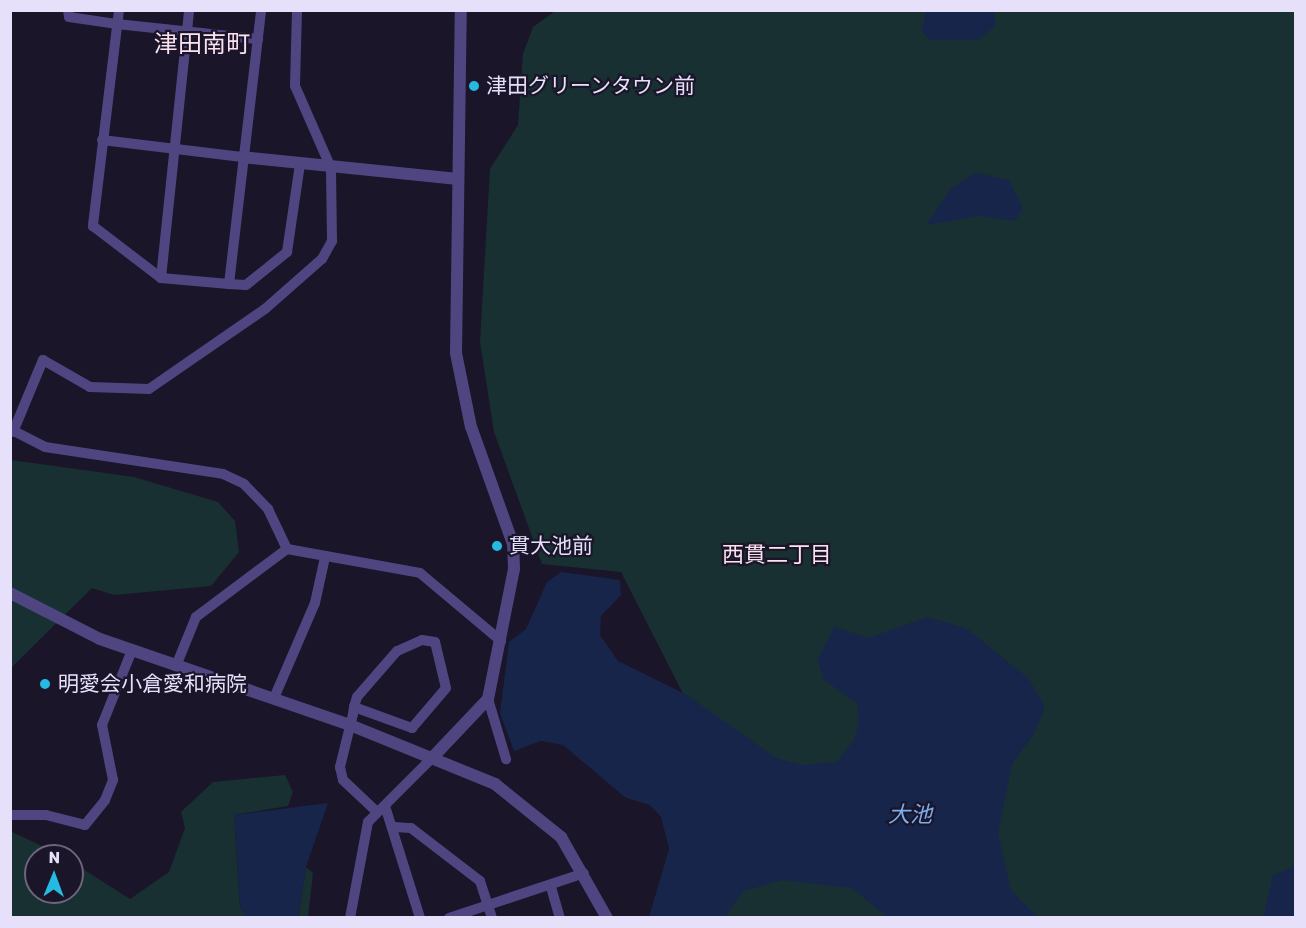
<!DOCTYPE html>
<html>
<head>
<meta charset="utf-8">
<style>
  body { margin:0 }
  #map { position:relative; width:1306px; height:928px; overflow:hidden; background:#1a1529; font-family:Rubik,"Noto Sans JP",sans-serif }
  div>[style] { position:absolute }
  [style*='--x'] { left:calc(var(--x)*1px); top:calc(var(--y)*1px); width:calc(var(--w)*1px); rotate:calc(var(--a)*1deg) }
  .green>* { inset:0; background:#183032 }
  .water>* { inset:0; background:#17254a }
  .minor>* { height:10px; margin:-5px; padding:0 5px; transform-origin:5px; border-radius:5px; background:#4f4681 }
  .tertiary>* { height:12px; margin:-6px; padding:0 6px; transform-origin:6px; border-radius:6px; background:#4f4681 }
  .dots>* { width:16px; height:16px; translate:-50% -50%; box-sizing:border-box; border:3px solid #1a1529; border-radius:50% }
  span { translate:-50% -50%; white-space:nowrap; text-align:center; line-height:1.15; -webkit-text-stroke:4.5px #1a1529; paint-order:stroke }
  .poi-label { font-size:21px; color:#e6e0fb }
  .left { translate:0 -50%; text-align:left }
  .neighbourhood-label { font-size:22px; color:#fbe2ef }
  .water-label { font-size:22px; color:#7caced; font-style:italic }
  .quarter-label { font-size:24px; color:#fbe2ef }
  .frame { position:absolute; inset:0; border:12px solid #e6e0fb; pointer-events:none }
  .north { position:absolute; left:24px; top:844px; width:60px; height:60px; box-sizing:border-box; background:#1a1529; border:2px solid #6c667d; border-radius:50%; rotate:1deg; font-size:16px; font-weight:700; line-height:24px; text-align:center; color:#e6e0fb }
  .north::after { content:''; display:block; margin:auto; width:21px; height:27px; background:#26b9e1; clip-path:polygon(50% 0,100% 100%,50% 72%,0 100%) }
</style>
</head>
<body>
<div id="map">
  <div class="green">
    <div style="clip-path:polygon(555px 11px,1295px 11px,1295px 917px,714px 917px,750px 825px,621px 572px,542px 564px,494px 432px,480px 342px,490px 169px,518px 125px,523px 54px,533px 27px)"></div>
    <div style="clip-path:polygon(11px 460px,134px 477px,218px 502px,235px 521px,239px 552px,211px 586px,114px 595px,92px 588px,11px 668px)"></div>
    <div style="clip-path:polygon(285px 775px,293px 792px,288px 806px,234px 815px,240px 907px,246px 917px,11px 917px,10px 831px,63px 856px,36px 856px,36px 892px,72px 892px,72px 862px,130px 899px,169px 872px,185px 828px,181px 812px,213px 782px)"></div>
    <div style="clip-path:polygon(306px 867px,313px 873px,308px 917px,298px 918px)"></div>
  </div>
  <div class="water">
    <div style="clip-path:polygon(926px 11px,994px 11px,995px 26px,978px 40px,930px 40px,922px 31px)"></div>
    <div style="clip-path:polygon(976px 173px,1009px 180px,1023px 208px,1015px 221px,979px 216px,926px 225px,952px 187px)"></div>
    <div style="clip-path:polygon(561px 572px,620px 580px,621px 595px,601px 616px,600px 635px,618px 661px,687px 695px,776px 758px,802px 765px,837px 762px,854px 740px,859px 723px,857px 703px,823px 679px,818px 659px,834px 627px,869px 638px,927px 617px,966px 628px,1029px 679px,1045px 707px,1034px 734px,1012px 764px,998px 833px,1011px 890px,1038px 917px,887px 917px,852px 888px,782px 880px,743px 891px,725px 917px,649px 917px,669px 849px,661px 817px,650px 805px,626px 798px,563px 745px,541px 741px,514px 751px,500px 713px,509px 642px,526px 629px,547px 582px)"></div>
    <div style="clip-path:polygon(328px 803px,306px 867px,298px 917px,246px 917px,240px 907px,234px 815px)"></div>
    <div style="clip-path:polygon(1295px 866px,1295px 917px,1263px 917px,1273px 875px)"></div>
  </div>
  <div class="minor">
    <div style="--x:68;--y:10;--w:7;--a:82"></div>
    <div style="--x:69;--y:17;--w:49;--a:8.3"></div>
    <div style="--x:117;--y:24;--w:142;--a:6.1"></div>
    <div style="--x:119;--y:10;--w:218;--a:96.9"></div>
    <div style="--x:93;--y:226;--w:86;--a:37.4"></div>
    <div style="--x:161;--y:278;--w:68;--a:5"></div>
    <div style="--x:229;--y:284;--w:276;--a:-83.3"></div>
    <div style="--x:102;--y:140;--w:141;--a:6.9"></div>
    <div style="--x:161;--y:278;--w:269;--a:-84"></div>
    <div style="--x:229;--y:284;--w:17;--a:3"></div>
    <div style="--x:246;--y:285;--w:53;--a:-38.8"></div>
    <div style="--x:287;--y:252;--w:89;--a:-81.6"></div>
    <div style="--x:10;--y:429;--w:39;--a:27"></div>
    <div style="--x:45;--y:447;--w:180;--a:8.6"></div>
    <div style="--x:223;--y:474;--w:23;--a:25"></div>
    <div style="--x:244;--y:484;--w:35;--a:46"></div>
    <div style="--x:268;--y:509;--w:44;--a:64.6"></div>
    <div style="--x:13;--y:432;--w:78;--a:-67.4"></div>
    <div style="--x:43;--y:360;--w:54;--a:29.9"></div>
    <div style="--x:90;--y:387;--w:59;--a:1.9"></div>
    <div style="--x:149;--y:389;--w:141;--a:-34.6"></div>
    <div style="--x:265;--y:309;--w:76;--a:-41.3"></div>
    <div style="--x:322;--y:259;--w:21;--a:-61"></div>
    <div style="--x:332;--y:241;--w:73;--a:-90.8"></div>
    <div style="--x:331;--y:168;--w:90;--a:-113.7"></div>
    <div style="--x:295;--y:86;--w:76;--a:-88.5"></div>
    <div style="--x:176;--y:666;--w:53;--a:-67.8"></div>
    <div style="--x:196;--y:617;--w:114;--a:-36.8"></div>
    <div style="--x:287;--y:549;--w:135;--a:10.2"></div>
    <div style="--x:420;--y:573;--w:106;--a:40"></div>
    <div style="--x:274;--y:698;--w:103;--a:-66.7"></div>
    <div style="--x:315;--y:603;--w:47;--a:-77.7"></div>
    <div style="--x:488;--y:699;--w:63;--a:73.3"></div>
    <div style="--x:354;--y:707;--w:62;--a:19.9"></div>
    <div style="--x:412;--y:728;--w:52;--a:-49.6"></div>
    <div style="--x:446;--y:688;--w:47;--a:-103.4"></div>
    <div style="--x:435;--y:642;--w:13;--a:-171"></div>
    <div style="--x:422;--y:640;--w:27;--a:156"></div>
    <div style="--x:397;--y:651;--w:61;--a:131"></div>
    <div style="--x:357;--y:697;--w:10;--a:107"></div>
    <div style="--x:354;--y:707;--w:7;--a:98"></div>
    <div style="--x:353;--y:714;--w:55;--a:103.8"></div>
    <div style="--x:340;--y:767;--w:13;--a:77"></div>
    <div style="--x:343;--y:780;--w:45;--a:43.2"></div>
    <div style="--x:385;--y:806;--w:117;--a:72.6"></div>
    <div style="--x:10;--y:815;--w:36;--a:0"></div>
    <div style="--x:46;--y:815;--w:40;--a:14.4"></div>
    <div style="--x:85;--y:825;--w:32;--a:-51"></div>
    <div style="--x:105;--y:800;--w:22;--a:-68"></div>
    <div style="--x:113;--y:780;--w:56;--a:-101.3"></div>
    <div style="--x:102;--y:725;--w:81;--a:-68.2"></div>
    <div style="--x:395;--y:827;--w:16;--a:4"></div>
    <div style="--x:411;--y:828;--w:87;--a:37.5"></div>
    <div style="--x:480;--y:881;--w:39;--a:72"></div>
    <div style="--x:551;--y:887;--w:32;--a:74"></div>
    <div style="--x:350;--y:918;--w:98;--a:-79.4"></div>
    <div style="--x:368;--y:822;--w:92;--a:-45"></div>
    <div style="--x:449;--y:918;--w:142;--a:-18.4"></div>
  </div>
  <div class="tertiary">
    <div style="--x:242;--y:157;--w:217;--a:5.8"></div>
    <div style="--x:10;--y:593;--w:101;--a:27.1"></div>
    <div style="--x:100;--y:639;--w:264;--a:19"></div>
    <div style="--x:350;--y:725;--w:157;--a:22.1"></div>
    <div style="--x:495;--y:784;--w:85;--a:38.8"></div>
    <div style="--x:561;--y:837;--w:93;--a:60.4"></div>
    <div style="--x:433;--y:757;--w:80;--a:-46.5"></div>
    <div style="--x:488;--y:699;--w:133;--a:-78.7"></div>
    <div style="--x:514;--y:569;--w:25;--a:-92"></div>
    <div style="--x:513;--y:544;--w:124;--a:-109.7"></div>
    <div style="--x:471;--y:427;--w:76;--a:-101.5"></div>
    <div style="--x:456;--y:353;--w:343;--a:-89.2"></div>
  </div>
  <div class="dots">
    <div style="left:474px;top:86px;background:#26b9e1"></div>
    <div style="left:497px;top:546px;background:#26b9e1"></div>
    <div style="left:45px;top:684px;background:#26b9e1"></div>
  </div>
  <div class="poi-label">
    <span class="left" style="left:486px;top:86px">津田グリーンタウン前</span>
    <span class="left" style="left:509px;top:546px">貫大池前</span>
    <span class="left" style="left:58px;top:684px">明愛会小倉愛和病院</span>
  </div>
  <div class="neighbourhood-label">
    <span style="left:777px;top:555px">西貫二丁目</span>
  </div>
  <div class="water-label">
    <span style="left:910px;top:815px">大池</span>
  </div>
  <div class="quarter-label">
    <span style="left:202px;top:45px">津田南町</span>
  </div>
  <div class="frame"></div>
  <div class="north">N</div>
</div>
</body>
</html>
